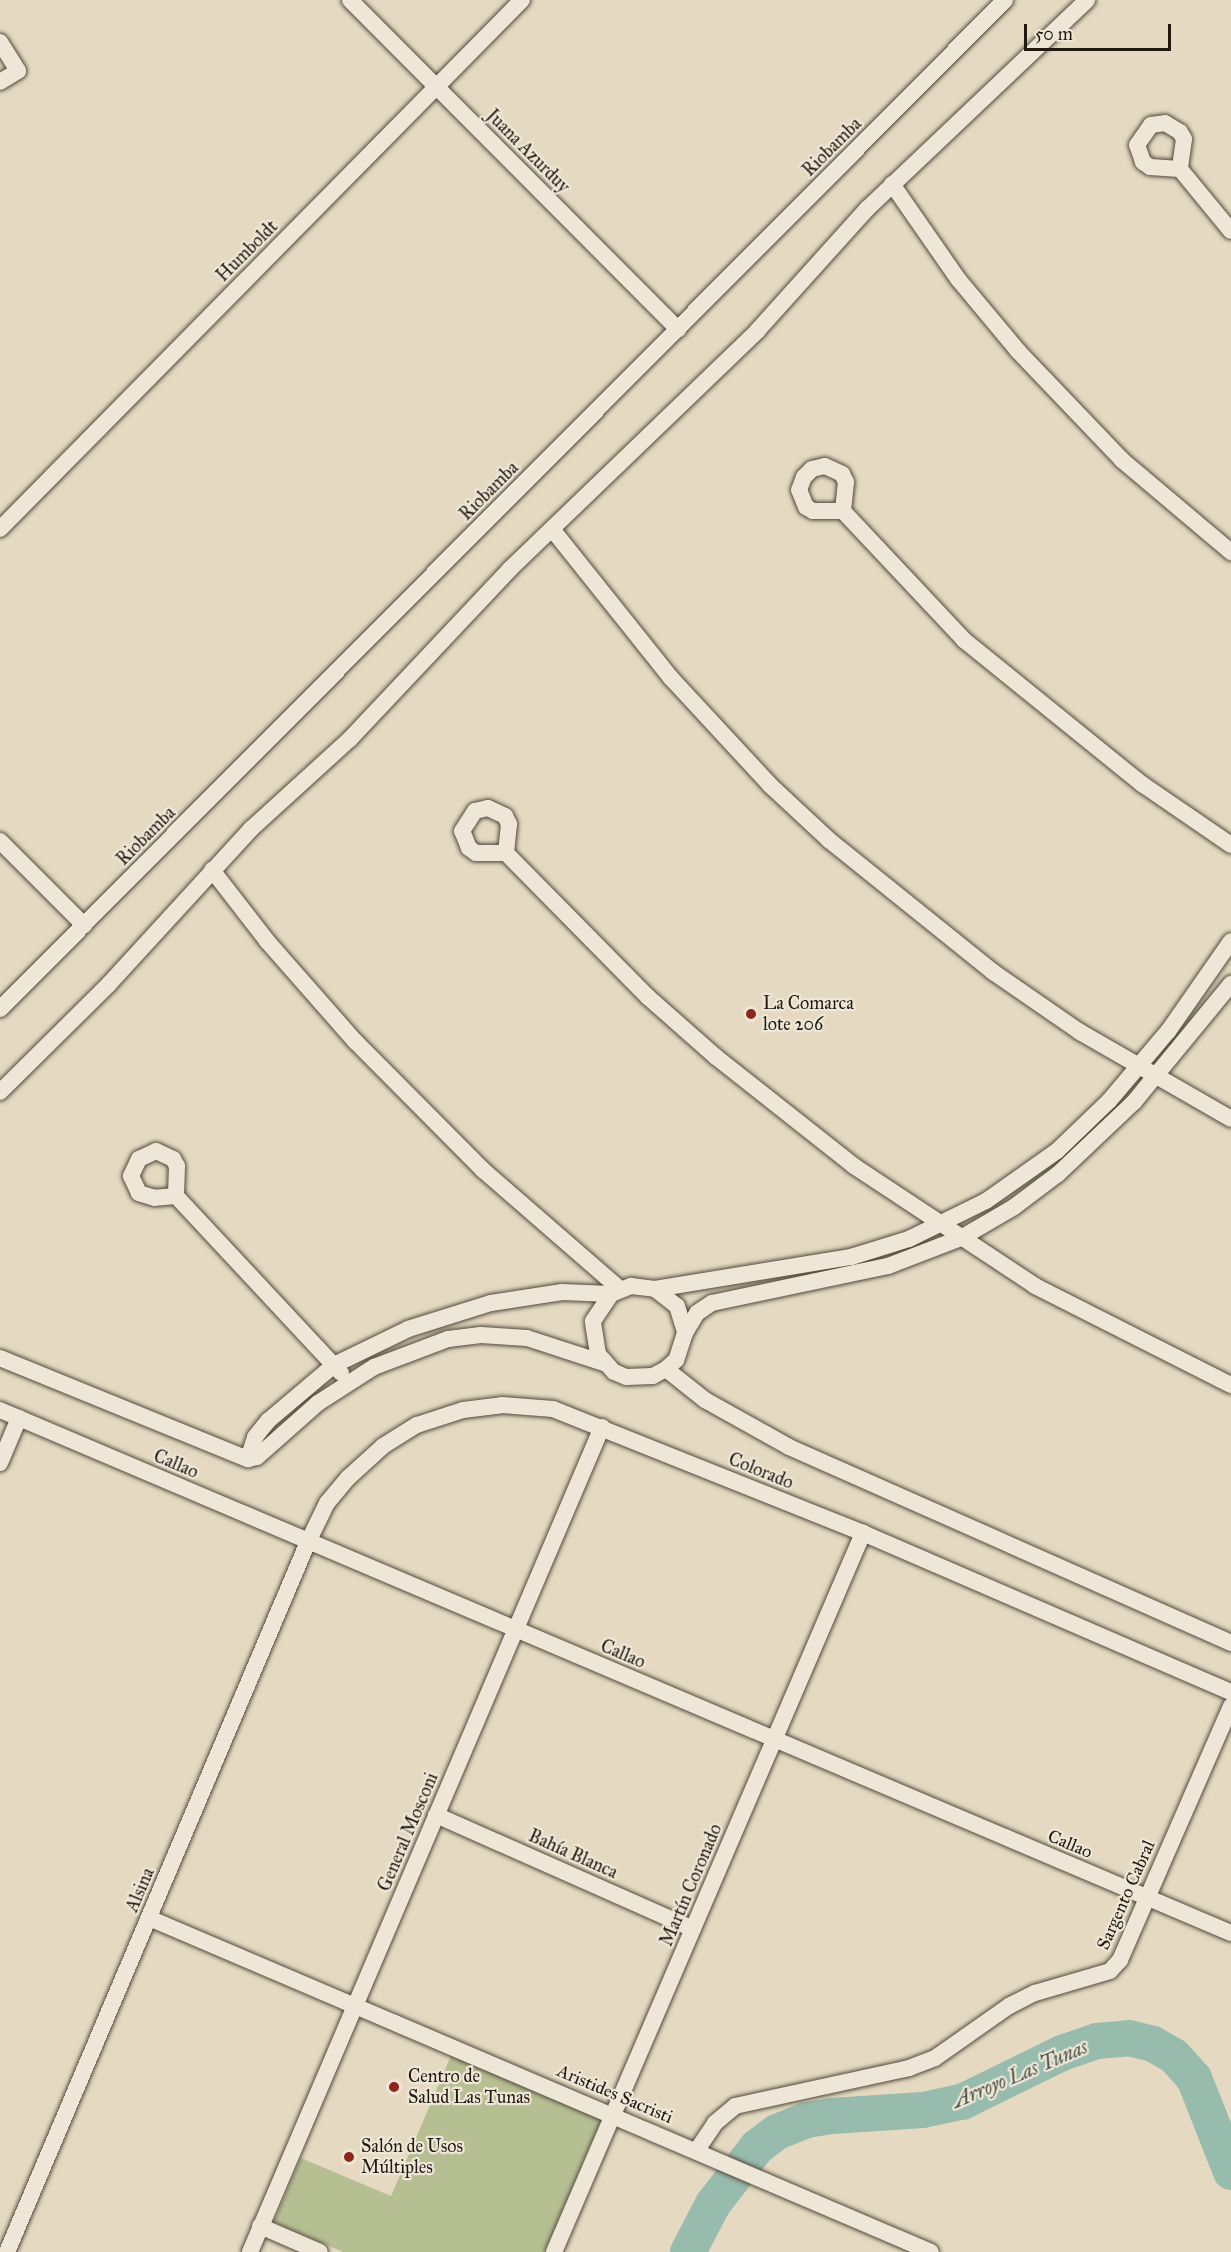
<!DOCTYPE html>
<html>
<head>
<meta charset="utf-8">
<style>
  body { margin:0 }
  #map { position:relative; width:1231px; height:2252px; overflow:hidden; background:#e5dac1; font-family:"IM FELL Great Primer",serif }
  div>[style] { position:absolute }
  [style*='--x'] { left:calc(var(--x)*1px); top:calc(var(--y)*1px); width:calc(var(--w)*1px); rotate:calc(var(--a)*1deg) }
  .green>* { inset:0; background:#b6bf92 }
  .river>* { height:36px; margin:-18px; padding:0 18px; transform-origin:18px; border-radius:18px; background:#97bbac }
  .roads { filter:drop-shadow(0 0 2px #52493c) drop-shadow(0 0 2px #52493c) }
  .street>* { height:16px; margin:-8px; padding:0 8px; transform-origin:8px; border-radius:8px; background:#eee7d7 }
  .dots>* { width:16px; height:16px; translate:-50% -50%; box-sizing:border-box; border:3px solid #eee7d7; border-radius:50% }
  span { translate:-50% -50%; white-space:nowrap; text-align:center; line-height:1.15; -webkit-text-stroke:4.5px #eee7d7; paint-order:stroke }
  .street-label { font-size:18px; color:#211910 }
  .poi-label { font-size:18px; color:#211910 }
  .left { translate:0 -50%; text-align:left }
  .water-label { font-size:20px; color:#4a5247; font-style:italic }
  .scale { position:absolute; left:1024px; top:24px; width:147px; height:27px; box-sizing:border-box; border:3px solid #211910; border-top:0; padding-left:8px; font-size:18px; line-height:21px; white-space:nowrap; color:#211910; -webkit-text-stroke:4px #eee7d7; paint-order:stroke }
</style>
</head>
<body>
<div id="map">
  <div class="green">
    <div style="clip-path:polygon(451px 2056px,601px 2120px,544px 2252px,343px 2252px,274px 2222px,301px 2158px,391px 2196px)"></div>
  </div>
  <div class="river">
    <div style="--x:688;--y:2252;--w:54;--a:-62.5"></div>
    <div style="--x:713;--y:2204;--w:72;--a:-52.3"></div>
    <div style="--x:757;--y:2147;--w:25;--a:-37"></div>
    <div style="--x:777;--y:2132;--w:32;--a:-22"></div>
    <div style="--x:807;--y:2120;--w:25;--a:-9"></div>
    <div style="--x:832;--y:2116;--w:91;--a:-3.8"></div>
    <div style="--x:923;--y:2110;--w:40;--a:-12"></div>
    <div style="--x:962;--y:2102;--w:111;--a:-26.1"></div>
    <div style="--x:1062;--y:2053;--w:37;--a:-19"></div>
    <div style="--x:1097;--y:2041;--w:32;--a:-5"></div>
    <div style="--x:1129;--y:2038;--w:25;--a:14"></div>
    <div style="--x:1153;--y:2044;--w:24;--a:30"></div>
    <div style="--x:1174;--y:2056;--w:30;--a:48"></div>
    <div style="--x:1194;--y:2078;--w:101;--a:68.5"></div>
  </div>
  <div class="roads">
    <div class="street">
      <div style="--x:350;--y:0;--w:465;--a:45.1"></div>
      <div style="--x:0;--y:42;--w:34;--a:58"></div>
      <div style="--x:18;--y:71;--w:21;--a:149"></div>
      <div style="--x:1180;--y:169;--w:30;--a:-176"></div>
      <div style="--x:1150;--y:167;--w:9;--a:-144"></div>
      <div style="--x:1143;--y:162;--w:18;--a:-109"></div>
      <div style="--x:1137;--y:145;--w:24;--a:-55"></div>
      <div style="--x:1151;--y:125;--w:14;--a:-8"></div>
      <div style="--x:1165;--y:123;--w:17;--a:31"></div>
      <div style="--x:1180;--y:132;--w:8;--a:60"></div>
      <div style="--x:1184;--y:139;--w:30;--a:98"></div>
      <div style="--x:1180;--y:169;--w:80;--a:50.6"></div>
      <div style="--x:892;--y:184;--w:116;--a:55.2"></div>
      <div style="--x:958;--y:279;--w:94;--a:50.2"></div>
      <div style="--x:1018;--y:351;--w:151;--a:46.3"></div>
      <div style="--x:1122;--y:460;--w:143;--a:40.2"></div>
      <div style="--x:843;--y:511;--w:30;--a:180"></div>
      <div style="--x:813;--y:511;--w:8;--a:-150"></div>
      <div style="--x:806;--y:507;--w:18;--a:-112"></div>
      <div style="--x:799;--y:490;--w:14;--a:-69"></div>
      <div style="--x:804;--y:477;--w:11;--a:-45"></div>
      <div style="--x:812;--y:469;--w:13;--a:-13"></div>
      <div style="--x:825;--y:466;--w:19;--a:25"></div>
      <div style="--x:842;--y:474;--w:9;--a:63"></div>
      <div style="--x:846;--y:482;--w:29;--a:96"></div>
      <div style="--x:843;--y:511;--w:177;--a:46.8"></div>
      <div style="--x:964;--y:640;--w:229;--a:39"></div>
      <div style="--x:1142;--y:784;--w:108;--a:34.4"></div>
      <div style="--x:0;--y:529;--w:743;--a:-45.38"></div>
      <div style="--x:552;--y:529;--w:191;--a:51.4"></div>
      <div style="--x:671;--y:678;--w:146;--a:47.2"></div>
      <div style="--x:770;--y:785;--w:81;--a:43"></div>
      <div style="--x:829;--y:840;--w:211;--a:38.8"></div>
      <div style="--x:993;--y:972;--w:106;--a:34.6"></div>
      <div style="--x:1080;--y:1032;--w:174;--a:29.9"></div>
      <div style="--x:0;--y:841;--w:119;--a:45"></div>
      <div style="--x:506;--y:853;--w:30;--a:180"></div>
      <div style="--x:476;--y:853;--w:9;--a:-144"></div>
      <div style="--x:469;--y:848;--w:18;--a:-112"></div>
      <div style="--x:462;--y:831;--w:24;--a:-57"></div>
      <div style="--x:475;--y:811;--w:13;--a:-13"></div>
      <div style="--x:488;--y:808;--w:19;--a:25"></div>
      <div style="--x:505;--y:816;--w:9;--a:63"></div>
      <div style="--x:509;--y:824;--w:29;--a:96"></div>
      <div style="--x:506;--y:853;--w:202;--a:45.4"></div>
      <div style="--x:648;--y:997;--w:91;--a:41.4"></div>
      <div style="--x:716;--y:1057;--w:176;--a:38.3"></div>
      <div style="--x:854;--y:1166;--w:217;--a:33.5"></div>
      <div style="--x:1035;--y:1286;--w:220;--a:26.8"></div>
      <div style="--x:212;--y:870;--w:90;--a:52.2"></div>
      <div style="--x:267;--y:941;--w:133;--a:48.7"></div>
      <div style="--x:355;--y:1041;--w:182;--a:45.2"></div>
      <div style="--x:483;--y:1170;--w:181;--a:41"></div>
      <div style="--x:0;--y:1009;--w:1424;--a:-45.11"></div>
      <div style="--x:0;--y:1092;--w:153;--a:-44.7"></div>
      <div style="--x:109;--y:984;--w:210;--a:-47.5"></div>
      <div style="--x:251;--y:829;--w:134;--a:-42.3"></div>
      <div style="--x:350;--y:739;--w:233;--a:-46.7"></div>
      <div style="--x:510;--y:569;--w:344;--a:-43.9"></div>
      <div style="--x:758;--y:330;--w:164;--a:-48"></div>
      <div style="--x:868;--y:208;--w:302;--a:-43.5"></div>
      <div style="--x:176;--y:1196;--w:21;--a:175"></div>
      <div style="--x:155;--y:1198;--w:17;--a:-163"></div>
      <div style="--x:139;--y:1193;--w:19;--a:-115"></div>
      <div style="--x:131;--y:1176;--w:19;--a:-65"></div>
      <div style="--x:139;--y:1159;--w:19;--a:-25"></div>
      <div style="--x:156;--y:1151;--w:19;--a:25"></div>
      <div style="--x:173;--y:1159;--w:8;--a:60"></div>
      <div style="--x:177;--y:1166;--w:30;--a:92"></div>
      <div style="--x:176;--y:1196;--w:242;--a:47"></div>
      <div style="--x:655;--y:1289;--w:199;--a:-9.3"></div>
      <div style="--x:851;--y:1257;--w:61;--a:-17.2"></div>
      <div style="--x:909;--y:1239;--w:86;--a:-26.3"></div>
      <div style="--x:986;--y:1201;--w:87;--a:-35.2"></div>
      <div style="--x:1057;--y:1151;--w:72;--a:-43.9"></div>
      <div style="--x:1109;--y:1101;--w:93;--a:-49.8"></div>
      <div style="--x:1169;--y:1030;--w:108;--a:-55.1"></div>
      <div style="--x:685;--y:1333;--w:23;--a:-59"></div>
      <div style="--x:697;--y:1313;--w:18;--a:-34"></div>
      <div style="--x:712;--y:1303;--w:180;--a:-11.9"></div>
      <div style="--x:888;--y:1266;--w:78;--a:-21"></div>
      <div style="--x:961;--y:1238;--w:61;--a:-30.3"></div>
      <div style="--x:1014;--y:1207;--w:55;--a:-36.9"></div>
      <div style="--x:1058;--y:1174;--w:105;--a:-43.5"></div>
      <div style="--x:1134;--y:1102;--w:153;--a:-50.6"></div>
      <div style="--x:0;--y:1358;--w:268;--a:22.2"></div>
      <div style="--x:248;--y:1459;--w:9;--a:-13"></div>
      <div style="--x:257;--y:1457;--w:81;--a:-41.5"></div>
      <div style="--x:318;--y:1403;--w:67;--a:-32.7"></div>
      <div style="--x:374;--y:1367;--w:79;--a:-20.7"></div>
      <div style="--x:448;--y:1339;--w:33;--a:-7"></div>
      <div style="--x:481;--y:1335;--w:46;--a:3.7"></div>
      <div style="--x:527;--y:1338;--w:81;--a:18"></div>
      <div style="--x:666;--y:1369;--w:50;--a:38.5"></div>
      <div style="--x:705;--y:1400;--w:96;--a:29.2"></div>
      <div style="--x:789;--y:1447;--w:484;--a:23.9"></div>
      <div style="--x:0;--y:1410;--w:1337;--a:23.02"></div>
      <div style="--x:248;--y:1459;--w:23;--a:-72"></div>
      <div style="--x:255;--y:1437;--w:22;--a:-51"></div>
      <div style="--x:269;--y:1420;--w:85;--a:-40.2"></div>
      <div style="--x:334;--y:1365;--w:82;--a:-25.9"></div>
      <div style="--x:408;--y:1329;--w:87;--a:-17.4"></div>
      <div style="--x:491;--y:1303;--w:72;--a:-8.8"></div>
      <div style="--x:562;--y:1292;--w:49;--a:2.3"></div>
      <div style="--x:611;--y:1294;--w:22;--a:-22"></div>
      <div style="--x:631;--y:1286;--w:24;--a:7"></div>
      <div style="--x:655;--y:1289;--w:28;--a:38"></div>
      <div style="--x:677;--y:1306;--w:28;--a:73"></div>
      <div style="--x:685;--y:1333;--w:28;--a:108"></div>
      <div style="--x:676;--y:1360;--w:13;--a:138"></div>
      <div style="--x:666;--y:1369;--w:15;--a:152"></div>
      <div style="--x:653;--y:1376;--w:27;--a:178"></div>
      <div style="--x:626;--y:1377;--w:13;--a:-157"></div>
      <div style="--x:614;--y:1372;--w:24;--a:-132"></div>
      <div style="--x:598;--y:1354;--w:33;--a:-99"></div>
      <div style="--x:593;--y:1321;--w:32;--a:-56"></div>
      <div style="--x:0;--y:1463;--w:49;--a:-67.1"></div>
      <div style="--x:436;--y:1815;--w:281;--a:23.9"></div>
      <div style="--x:149;--y:1918;--w:850;--a:23.13"></div>
      <div style="--x:697;--y:2150;--w:32;--a:-56"></div>
      <div style="--x:715;--y:2123;--w:26;--a:-40"></div>
      <div style="--x:735;--y:2106;--w:178;--a:-12.3"></div>
      <div style="--x:909;--y:2068;--w:28;--a:-21"></div>
      <div style="--x:935;--y:2058;--w:90;--a:-35.1"></div>
      <div style="--x:1009;--y:2006;--w:29;--a:-27"></div>
      <div style="--x:1035;--y:1993;--w:78;--a:-16.3"></div>
      <div style="--x:1110;--y:1971;--w:15;--a:-48"></div>
      <div style="--x:1120;--y:1960;--w:277;--a:-66.4"></div>
      <div style="--x:260;--y:2226;--w:65;--a:23.4"></div>
      <div style="--x:7;--y:2252;--w:771;--a:-67.03"></div>
      <div style="--x:308;--y:1542;--w:43;--a:-64"></div>
      <div style="--x:327;--y:1503;--w:33;--a:-50"></div>
      <div style="--x:348;--y:1478;--w:47;--a:-42.4"></div>
      <div style="--x:383;--y:1446;--w:40;--a:-32"></div>
      <div style="--x:417;--y:1425;--w:48;--a:-18.1"></div>
      <div style="--x:463;--y:1410;--w:39;--a:-7"></div>
      <div style="--x:502;--y:1405;--w:51;--a:4.5"></div>
      <div style="--x:553;--y:1409;--w:334;--a:21.8"></div>
      <div style="--x:863;--y:1533;--w:401;--a:23.4"></div>
      <div style="--x:250;--y:2252;--w:897;--a:-66.89"></div>
      <div style="--x:554;--y:2252;--w:783;--a:-66.74"></div>
    </div>
  </div>
  <div class="dots">
    <div style="left:751px;top:1014px;background:#8f2418"></div>
    <div style="left:394px;top:2087px;background:#8f2418"></div>
    <div style="left:349px;top:2157px;background:#8f2418"></div>
  </div>
  <div class="street-label">
    <span style="left:832px;top:147px;rotate:-45deg">Riobamba</span>
    <span style="left:528px;top:151px;rotate:45deg">Juana Azurduy</span>
    <span style="left:247px;top:251px;rotate:-45deg">Humboldt</span>
    <span style="left:489px;top:491px;rotate:-45deg">Riobamba</span>
    <span style="left:146px;top:836px;rotate:-45deg">Riobamba</span>
    <span style="left:176px;top:1464px;rotate:23deg">Callao</span>
    <span style="left:761px;top:1471px;rotate:22deg">Colorado</span>
    <span style="left:623px;top:1654px;rotate:23deg">Callao</span>
    <span style="left:408px;top:1832px;rotate:-67deg">General Mosconi</span>
    <span style="left:1070px;top:1844px;rotate:23deg">Callao</span>
    <span style="left:573px;top:1854px;rotate:24deg">Bahía Blanca</span>
    <span style="left:691px;top:1885px;rotate:-67deg">Martín Coronado</span>
    <span style="left:140px;top:1890px;rotate:-67deg">Alsina</span>
    <span style="left:1126px;top:1895px;rotate:-66deg">Sargento Cabral</span>
    <span style="left:615px;top:2094px;rotate:23deg">Aristides Sacristi</span>
  </div>
  <div class="poi-label">
    <span class="left" style="left:763px;top:1014px">La Comarca<br>lote 206</span>
    <span class="left" style="left:408px;top:2087px">Centro de<br>Salud Las Tunas</span>
    <span class="left" style="left:361px;top:2157px">Salón de Usos<br>Múltiples</span>
  </div>
  <div class="water-label">
    <span style="left:1020px;top:2074px;rotate:-23deg">Arroyo Las Tunas</span>
  </div>
  <div class="scale">50 m</div>
</div>
</body>
</html>
